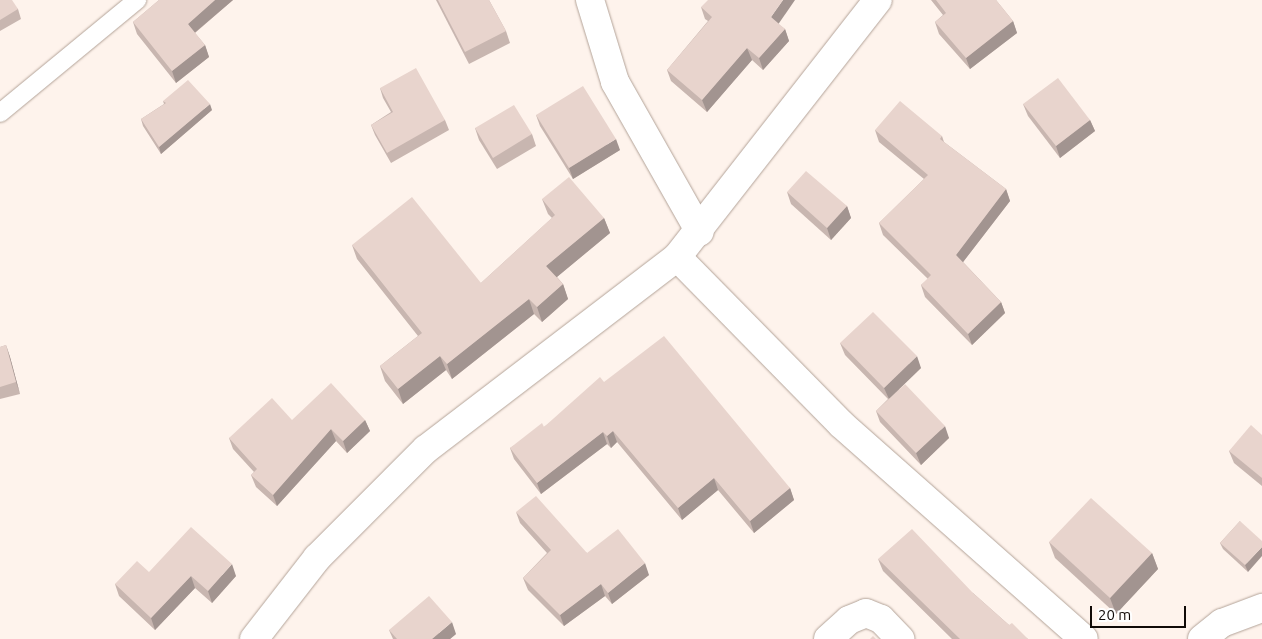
<!DOCTYPE html>
<html>
<head>
<meta charset="utf-8">
<style>
  body { margin:0 }
  #map { position:relative; width:1262px; height:639px; overflow:hidden; background:#fef3ec; font-family:Ubuntu,sans-serif }
  div>[style] { position:absolute }
  [style*='--x'] { left:calc(var(--x)*1px); top:calc(var(--y)*1px); width:calc(var(--w)*1px); rotate:calc(var(--a)*1deg) }
  .roads { filter:drop-shadow(0 0 1px #b3a398) drop-shadow(0 0 1px #b3a398) }
  .lane>* { height:18px; margin:-9px; padding:0 9px; transform-origin:9px; border-radius:9px; background:#fff }
  .street>* { height:28px; margin:-14px; padding:0 14px; transform-origin:14px; border-radius:14px; background:#fff }
  .wall>* { inset:0; background:#c8b6b0 }
  .shaded-wall>* { inset:0; background:#a29490 }
  .building>* { inset:0; background:#e8d4cd }
  span { translate:-50% -50%; white-space:nowrap; text-align:center; line-height:1.15; -webkit-text-stroke:4px #fff; paint-order:stroke }
  .scale { position:absolute; left:1090px; top:606px; width:96px; height:22px; box-sizing:border-box; border:2px solid #100a07; border-top:0; padding-left:6px; font-size:15px; line-height:18px; white-space:nowrap; color:#100a07; -webkit-text-stroke:4px #fff; paint-order:stroke }
</style>
</head>
<body>
<div id="map">
  <div class="roads">
    <div class="lane">
      <div style="--x:0;--y:113;--w:178;--a:-39.5"></div>
    </div>
    <div class="street">
      <div style="--x:590;--y:0;--w:86;--a:73"></div>
      <div style="--x:615;--y:82;--w:172;--a:60.5"></div>
      <div style="--x:677;--y:257;--w:234;--a:45.5"></div>
      <div style="--x:841;--y:424;--w:324;--a:41.5"></div>
      <div style="--x:254;--y:639;--w:103;--a:-52.1"></div>
      <div style="--x:317;--y:558;--w:154;--a:-45"></div>
      <div style="--x:426;--y:449;--w:316;--a:-37.4"></div>
      <div style="--x:677;--y:257;--w:326;--a:-52"></div>
      <div style="--x:828;--y:639;--w:28;--a:-42"></div>
      <div style="--x:849;--y:620;--w:18;--a:-22"></div>
      <div style="--x:866;--y:613;--w:16;--a:22"></div>
      <div style="--x:881;--y:619;--w:28;--a:46"></div>
      <div style="--x:1202;--y:639;--w:26;--a:-39"></div>
      <div style="--x:1222;--y:623;--w:43;--a:-20.6"></div>
    </div>
  </div>
  <div class="wall">
    <div style="clip-path:polygon(0 0,18px 9px,21px 19px,0 31px)"></div>
    <div style="clip-path:polygon(159px 0,233px 0,195px 33px,205px 45px,209px 57px,176px 83px,137px 34px,133px 22px)"></div>
    <div style="clip-path:polygon(436px 0,489px 0,506px 31px,510px 43px,469px 64px)"></div>
    <div style="clip-path:polygon(931px 0,996px 0,1013px 21px,1017px 33px,970px 69px,939px 34px,935px 22px,943px 15px)"></div>
    <div style="clip-path:polygon(701px 7px,778px 24px,785px 29px,789px 41px,763px 70px,752px 60px,707px 112px,671px 81px,667px 70px,708px 21px,705px 19px)"></div>
    <div style="clip-path:polygon(380px 88px,445px 120px,449px 130px,391px 163px,375px 135px,371px 125px,391px 112px,383px 98px)"></div>
    <div style="clip-path:polygon(163px 101px,212px 110px,161px 154px,143px 126px,141px 119px,164px 104px)"></div>
    <div style="clip-path:polygon(1023px 104px,1090px 120px,1095px 131px,1060px 158px,1028px 116px)"></div>
    <div style="clip-path:polygon(536px 115px,620px 150px,573px 179px,540px 126px)"></div>
    <div style="clip-path:polygon(475px 128px,532px 134px,536px 146px,497px 169px,479px 140px)"></div>
    <div style="clip-path:polygon(875px 130px,942px 136px,944px 142px,1006px 189px,1010px 201px,963px 262px,1001px 302px,1005px 313px,972px 345px,925px 297px,921px 285px,928px 279px,883px 235px,879px 223px,924px 179px,879px 142px)"></div>
    <div style="clip-path:polygon(787px 192px,847px 206px,851px 218px,831px 240px,791px 204px)"></div>
    <div style="clip-path:polygon(542px 199px,604px 218px,610px 233px,557px 277px,563px 284px,568px 299px,542px 322px,534px 314px,452px 379px,446px 370px,403px 404px,385px 381px,380px 366px,418px 336px,357px 259px,352px 245px,481px 283px,552px 218px,548px 214px)"></div>
    <div style="clip-path:polygon(840px 343px,921px 368px,899px 389px,949px 438px,921px 465px,880px 422px,876px 411px,888px 399px,845px 355px)"></div>
    <div style="clip-path:polygon(6px 345px,10px 357px,20px 394px,0 399px,0 347px)"></div>
    <div style="clip-path:polygon(604px 382px,790px 488px,794px 500px,754px 533px,718px 490px,682px 520px,617px 442px,611px 448px,607px 444px,541px 494px,514px 459px,510px 448px,544px 427px)"></div>
    <div style="clip-path:polygon(292px 420px,365px 420px,370px 431px,347px 453px,336px 441px,277px 506px,256px 487px,251px 475px,254px 472px,233px 449px,229px 438px)"></div>
    <div style="clip-path:polygon(1262px 435px,1262px 486px,1234px 463px,1229px 451px)"></div>
    <div style="clip-path:polygon(516px 512px,587px 553px,649px 575px,612px 604px,605px 596px,564px 626px,528px 590px,523px 578px,547px 553px,520px 523px)"></div>
    <div style="clip-path:polygon(1240px 521px,1248px 572px,1223px 549px,1220px 543px)"></div>
    <div style="clip-path:polygon(1049px 542px,1152px 553px,1158px 569px,1116px 614px,1055px 558px)"></div>
    <div style="clip-path:polygon(878px 559px,973px 593px,1009px 625px,1028px 639px,952px 639px,883px 571px)"></div>
    <div style="clip-path:polygon(149px 572px,236px 576px,212px 603px,195px 588px,155px 630px,119px 596px,115px 584px)"></div>
    <div style="clip-path:polygon(389px 630px,456px 634px,450px 639px,393px 639px)"></div>
  </div>
  <div class="shaded-wall">
    <div style="clip-path:polygon(215px 0,233px 0,192px 35px,188px 24px)"></div>
    <div style="clip-path:polygon(783px 0,795px 0,775px 29px,771px 17px)"></div>
    <div style="clip-path:polygon(1013px 21px,1017px 33px,970px 69px,966px 58px)"></div>
    <div style="clip-path:polygon(785px 29px,789px 41px,763px 70px,759px 58px)"></div>
    <div style="clip-path:polygon(205px 45px,209px 57px,176px 83px,172px 71px)"></div>
    <div style="clip-path:polygon(747px 48px,752px 60px,707px 112px,702px 100px)"></div>
    <div style="clip-path:polygon(210px 104px,212px 110px,161px 154px,159px 147px)"></div>
    <div style="clip-path:polygon(1090px 120px,1095px 131px,1060px 158px,1056px 146px)"></div>
    <div style="clip-path:polygon(616px 139px,620px 150px,573px 179px,569px 168px)"></div>
    <div style="clip-path:polygon(1006px 189px,1010px 201px,960px 266px,956px 255px)"></div>
    <div style="clip-path:polygon(847px 206px,851px 218px,831px 240px,827px 228px)"></div>
    <div style="clip-path:polygon(604px 218px,610px 233px,552px 281px,546px 266px)"></div>
    <div style="clip-path:polygon(563px 284px,568px 299px,542px 322px,537px 307px)"></div>
    <div style="clip-path:polygon(529px 299px,534px 314px,452px 379px,447px 364px)"></div>
    <div style="clip-path:polygon(1001px 302px,1005px 313px,972px 345px,968px 334px)"></div>
    <div style="clip-path:polygon(6px 345px,10px 357px,20px 394px,16px 382px)"></div>
    <div style="clip-path:polygon(440px 356px,446px 370px,403px 404px,398px 389px)"></div>
    <div style="clip-path:polygon(917px 356px,921px 368px,889px 399px,884px 388px)"></div>
    <div style="clip-path:polygon(365px 420px,370px 431px,347px 453px,343px 441px)"></div>
    <div style="clip-path:polygon(945px 426px,949px 438px,921px 465px,916px 453px)"></div>
    <div style="clip-path:polygon(331px 429px,336px 441px,277px 506px,273px 495px)"></div>
    <div style="clip-path:polygon(613px 431px,617px 442px,611px 448px,607px 436px)"></div>
    <div style="clip-path:polygon(603px 432px,607px 444px,541px 494px,537px 483px)"></div>
    <div style="clip-path:polygon(714px 478px,718px 490px,682px 520px,678px 508px)"></div>
    <div style="clip-path:polygon(790px 488px,794px 500px,754px 533px,750px 521px)"></div>
    <div style="clip-path:polygon(1262px 547px,1262px 556px,1248px 572px,1245px 565px)"></div>
    <div style="clip-path:polygon(1152px 553px,1158px 569px,1116px 614px,1110px 598px)"></div>
    <div style="clip-path:polygon(645px 563px,649px 575px,612px 604px,608px 593px)"></div>
    <div style="clip-path:polygon(232px 564px,236px 576px,212px 603px,208px 591px)"></div>
    <div style="clip-path:polygon(191px 576px,195px 588px,155px 630px,151px 618px)"></div>
    <div style="clip-path:polygon(601px 584px,605px 596px,564px 626px,560px 615px)"></div>
    <div style="clip-path:polygon(452px 622px,456px 634px,450px 639px,432px 639px)"></div>
  </div>
  <div class="building">
    <div style="clip-path:polygon(0 0,12px 0,18px 9px,0 20px)"></div>
    <div style="clip-path:polygon(159px 0,215px 0,188px 24px,205px 45px,172px 71px,133px 22px)"></div>
    <div style="clip-path:polygon(438px 0,489px 0,506px 31px,465px 52px)"></div>
    <div style="clip-path:polygon(708px 0,783px 0,771px 17px,785px 29px,759px 58px,747px 48px,702px 100px,667px 70px,712px 17px,701px 7px)"></div>
    <div style="clip-path:polygon(936px 0,996px 0,1013px 21px,966px 58px,935px 22px,946px 13px)"></div>
    <div style="clip-path:polygon(416px 68px,445px 120px,387px 153px,371px 125px,393px 112px,380px 88px)"></div>
    <div style="clip-path:polygon(1058px 78px,1090px 120px,1056px 146px,1023px 104px)"></div>
    <div style="clip-path:polygon(188px 80px,210px 104px,159px 147px,141px 119px,166px 103px,163px 101px)"></div>
    <div style="clip-path:polygon(583px 86px,616px 139px,569px 168px,536px 115px)"></div>
    <div style="clip-path:polygon(900px 101px,942px 136px,940px 139px,1006px 189px,956px 255px,1001px 302px,968px 334px,921px 285px,931px 275px,879px 223px,928px 175px,875px 130px)"></div>
    <div style="clip-path:polygon(514px 105px,532px 134px,493px 158px,475px 128px)"></div>
    <div style="clip-path:polygon(806px 171px,847px 206px,827px 228px,787px 192px)"></div>
    <div style="clip-path:polygon(569px 177px,604px 218px,546px 266px,563px 284px,537px 307px,529px 299px,447px 364px,440px 356px,398px 389px,380px 366px,422px 333px,352px 245px,412px 197px,481px 283px,555px 215px,542px 199px)"></div>
    <div style="clip-path:polygon(873px 312px,917px 356px,884px 388px,840px 343px)"></div>
    <div style="clip-path:polygon(664px 336px,790px 488px,750px 521px,714px 478px,678px 508px,613px 431px,607px 436px,603px 432px,537px 483px,510px 448px,542px 423px,544px 427px,600px 377px,604px 382px)"></div>
    <div style="clip-path:polygon(6px 345px,16px 382px,0 387px,0 347px)"></div>
    <div style="clip-path:polygon(331px 383px,365px 420px,343px 441px,331px 429px,273px 495px,251px 475px,257px 469px,229px 438px,272px 398px,292px 420px)"></div>
    <div style="clip-path:polygon(905px 384px,945px 426px,916px 453px,876px 411px)"></div>
    <div style="clip-path:polygon(1251px 425px,1262px 435px,1262px 478px,1229px 451px)"></div>
    <div style="clip-path:polygon(536px 496px,587px 553px,618px 529px,645px 563px,608px 593px,601px 584px,560px 615px,523px 578px,551px 550px,516px 512px)"></div>
    <div style="clip-path:polygon(1091px 498px,1152px 553px,1110px 598px,1049px 542px)"></div>
    <div style="clip-path:polygon(1240px 521px,1262px 541px,1262px 547px,1245px 565px,1220px 543px)"></div>
    <div style="clip-path:polygon(191px 527px,232px 564px,208px 591px,191px 576px,151px 618px,115px 584px,137px 561px,149px 572px)"></div>
    <div style="clip-path:polygon(912px 529px,973px 593px,1009px 625px,1012px 623px,1028px 639px,960px 639px,878px 559px)"></div>
    <div style="clip-path:polygon(429px 596px,452px 622px,432px 639px,397px 639px,389px 630px)"></div>
    <div style="clip-path:polygon(873px 636px,876px 639px,870px 639px)"></div>
  </div>
  <div class="scale">20 m</div>
</div>
</body>
</html>
